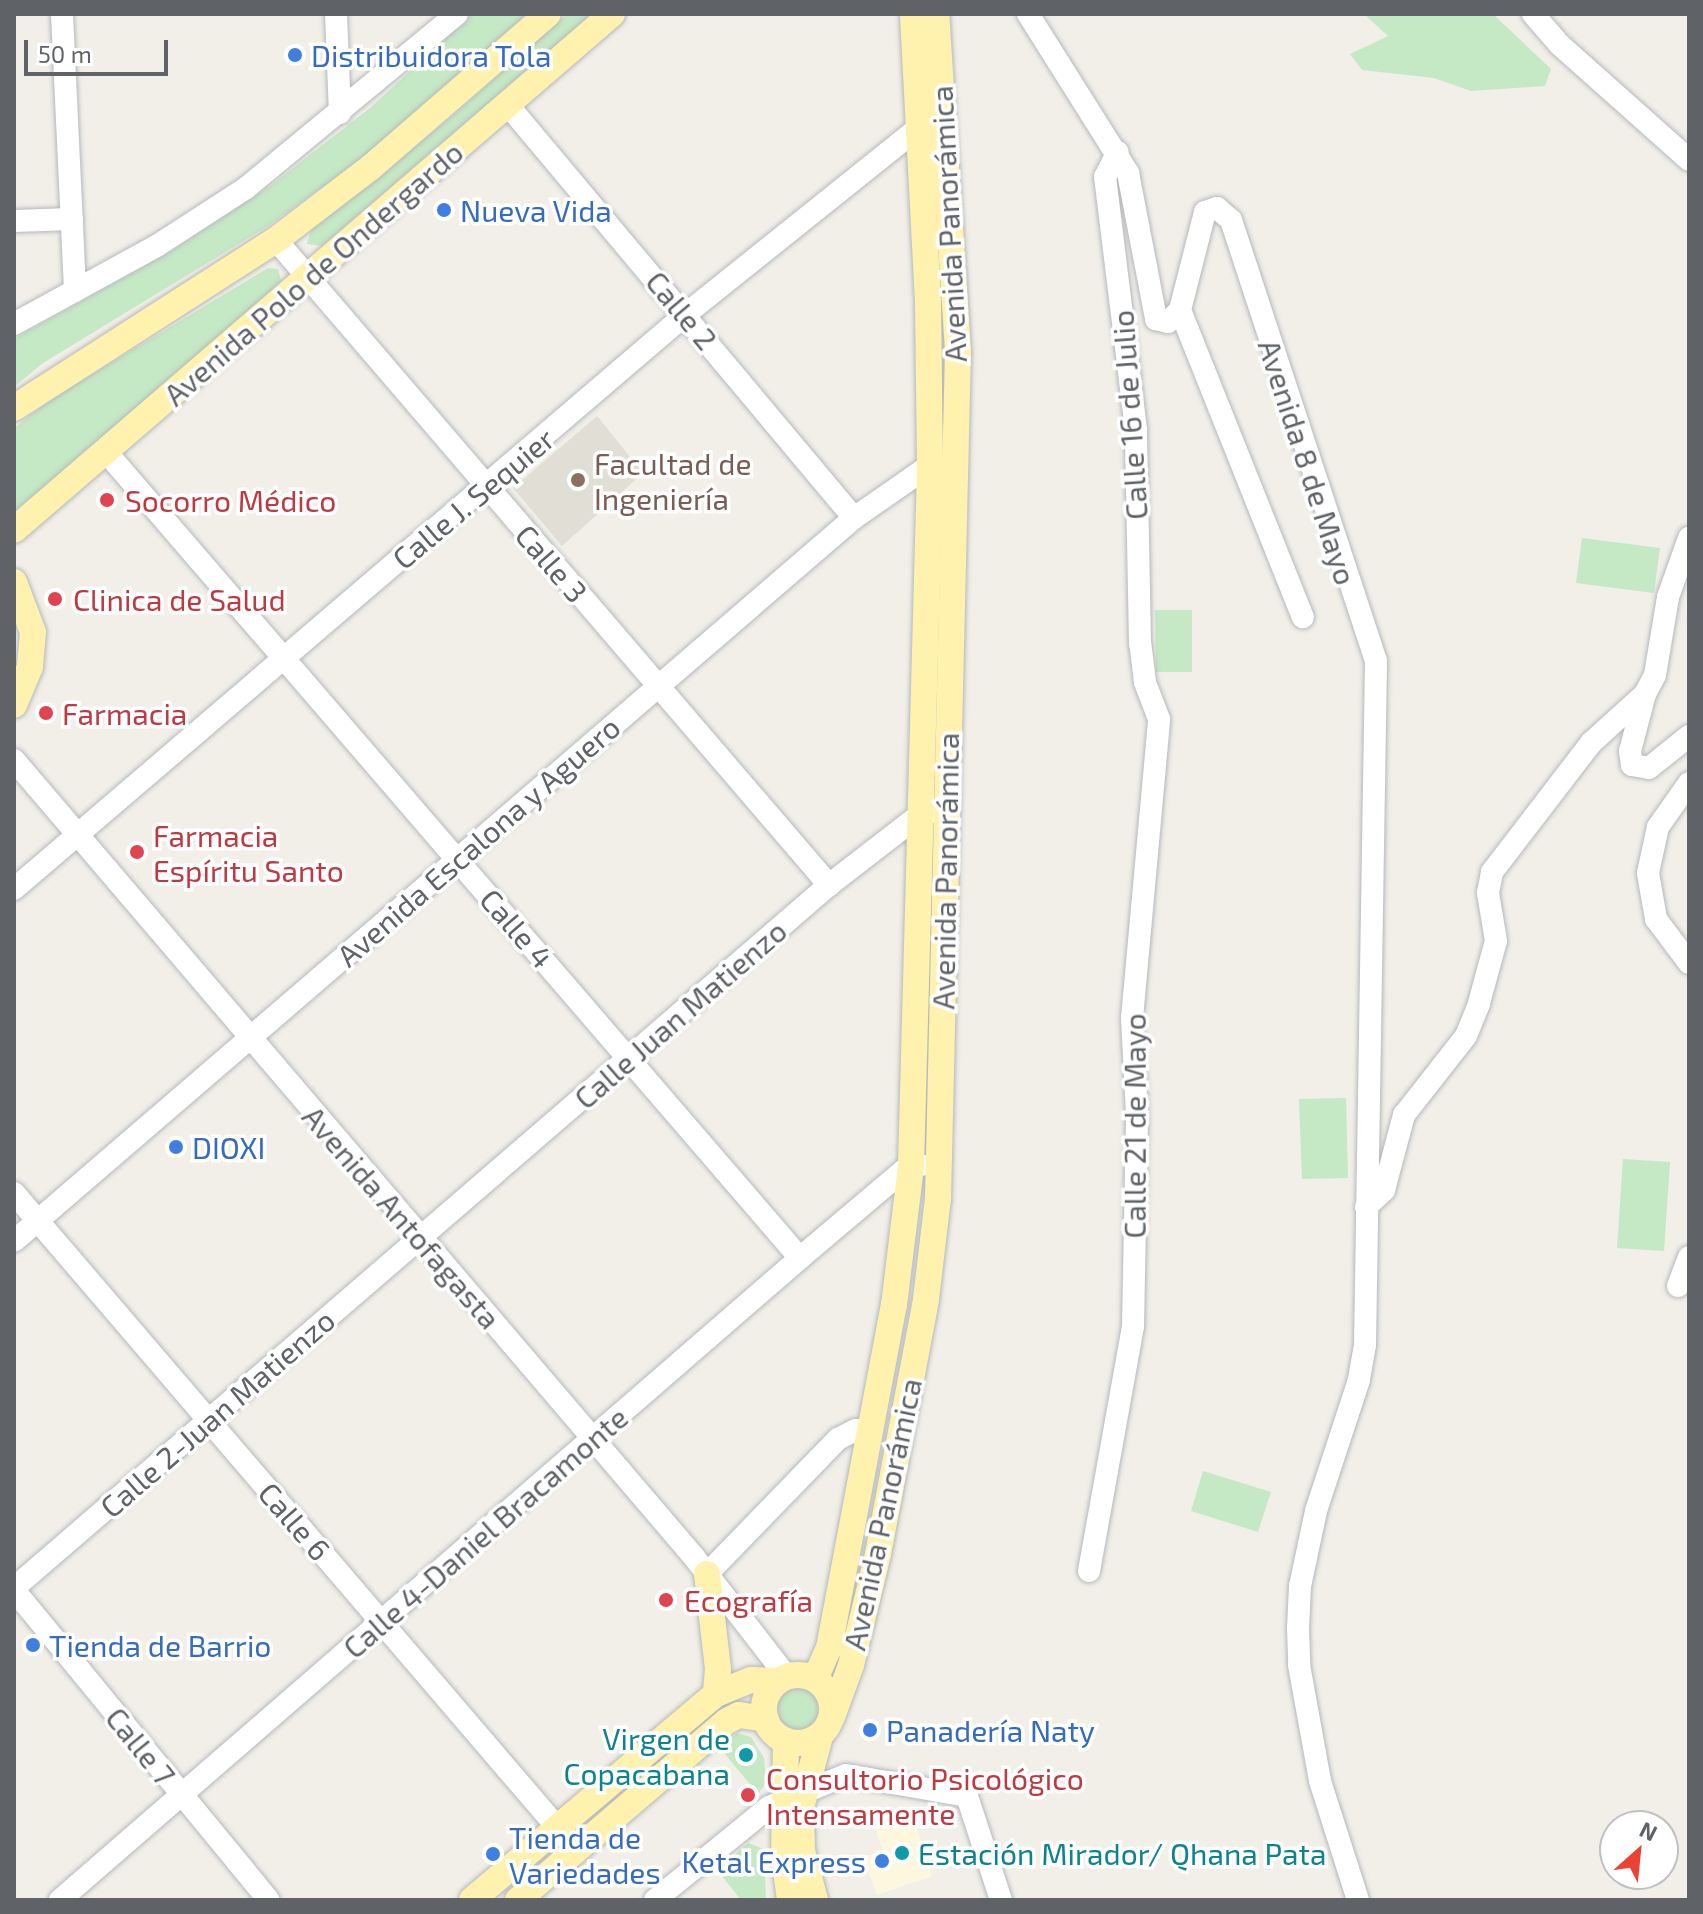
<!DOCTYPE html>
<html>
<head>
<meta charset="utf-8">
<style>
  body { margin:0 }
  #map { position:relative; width:1703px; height:1914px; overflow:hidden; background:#f1efe8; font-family:"Exo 2",sans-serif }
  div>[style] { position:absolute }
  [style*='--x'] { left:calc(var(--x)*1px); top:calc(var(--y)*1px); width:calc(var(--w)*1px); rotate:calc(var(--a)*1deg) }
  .commercial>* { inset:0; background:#fef7e0 }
  .education>* { inset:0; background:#e1ded6 }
  .green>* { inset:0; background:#c5e8c5 }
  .round { border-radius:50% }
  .roads { filter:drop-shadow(0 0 2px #b5b8bc) drop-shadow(0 0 2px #b5b8bc) }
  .minor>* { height:22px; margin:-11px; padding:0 11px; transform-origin:11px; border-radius:11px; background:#fff }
  .major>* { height:26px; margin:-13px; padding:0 13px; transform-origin:13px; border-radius:13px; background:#fff2af }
  .major>.ring { margin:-13px; padding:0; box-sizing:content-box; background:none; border:26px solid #fff2af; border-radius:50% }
  .dots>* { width:22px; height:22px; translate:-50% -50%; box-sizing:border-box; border:4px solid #fff; border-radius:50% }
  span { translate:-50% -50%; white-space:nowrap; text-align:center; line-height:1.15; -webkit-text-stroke:7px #fff; paint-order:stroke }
  .shop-label { font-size:30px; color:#366cbe }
  .left { translate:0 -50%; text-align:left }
  .right { translate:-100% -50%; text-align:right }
  .street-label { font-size:30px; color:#5f6368 }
  .education-label { font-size:30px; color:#785e54 }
  .health-label { font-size:30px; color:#be3a42 }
  .culture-label { font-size:30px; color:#0d838f }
  .frame { position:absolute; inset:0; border:16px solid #5f6368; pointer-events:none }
  .north { position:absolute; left:1599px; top:1810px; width:80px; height:80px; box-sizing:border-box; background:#fff; border:2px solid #bfc1c3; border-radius:50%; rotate:27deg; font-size:22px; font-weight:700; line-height:32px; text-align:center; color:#5f6368 }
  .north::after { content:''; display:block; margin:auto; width:28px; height:36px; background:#ea4335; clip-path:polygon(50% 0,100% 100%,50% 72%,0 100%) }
  .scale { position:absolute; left:24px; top:40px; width:144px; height:36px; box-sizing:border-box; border:4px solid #5f6368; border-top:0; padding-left:10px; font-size:24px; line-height:28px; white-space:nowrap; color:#5f6368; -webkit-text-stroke:6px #fff; paint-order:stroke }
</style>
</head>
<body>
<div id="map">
  <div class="commercial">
    <div style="clip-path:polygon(910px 1807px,932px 1876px,877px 1895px,863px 1858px,883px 1851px,872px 1819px)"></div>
  </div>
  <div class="education">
    <div style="clip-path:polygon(597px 416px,643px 473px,562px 546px,513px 488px)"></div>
  </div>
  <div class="green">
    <div style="clip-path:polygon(472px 14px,527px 14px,379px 146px,268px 226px,43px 363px,14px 387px,14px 339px,173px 250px,270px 186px,370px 108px)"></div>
    <div style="clip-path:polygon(567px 14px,592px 14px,322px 246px,307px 244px,311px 229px,450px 118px)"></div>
    <div style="clip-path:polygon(1364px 14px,1493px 14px,1551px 69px,1545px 86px,1471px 91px,1434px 78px,1362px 70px,1350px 54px,1388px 36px)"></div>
    <div style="clip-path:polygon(268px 268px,278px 269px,282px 284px,14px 512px,14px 428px,53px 398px)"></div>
    <div style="clip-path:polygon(1582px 538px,1660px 548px,1654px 593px,1576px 583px)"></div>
    <div style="clip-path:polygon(1155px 610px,1192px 610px,1192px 672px,1156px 672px)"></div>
    <div style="clip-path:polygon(1346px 1098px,1348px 1178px,1302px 1179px,1299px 1099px)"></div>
    <div style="clip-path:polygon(1623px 1159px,1670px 1162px,1664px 1251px,1617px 1248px)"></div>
    <div style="clip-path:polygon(1203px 1471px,1271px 1492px,1258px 1532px,1191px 1511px)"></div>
    <div class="round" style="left:775px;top:1685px;width:46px;height:46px"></div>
    <div style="clip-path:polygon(737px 1733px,751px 1737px,764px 1758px,766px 1783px,758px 1794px,720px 1748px)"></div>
    <div style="clip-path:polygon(748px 1843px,764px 1849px,766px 1900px,741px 1900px,717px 1870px)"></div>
  </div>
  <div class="roads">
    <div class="minor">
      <div style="--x:62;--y:14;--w:277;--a:87.3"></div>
      <div style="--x:336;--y:14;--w:99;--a:87.7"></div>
      <div style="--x:1028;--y:14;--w:188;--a:57.8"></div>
      <div style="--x:1128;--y:173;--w:149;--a:79.1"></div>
      <div style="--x:1156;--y:319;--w:12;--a:14"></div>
      <div style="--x:1168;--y:322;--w:17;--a:-45"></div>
      <div style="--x:1180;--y:310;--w:101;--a:-75.7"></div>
      <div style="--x:1205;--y:212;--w:13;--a:-18"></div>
      <div style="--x:1217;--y:208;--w:18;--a:41"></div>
      <div style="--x:1231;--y:220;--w:464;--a:71.8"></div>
      <div style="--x:1376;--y:661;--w:684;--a:90.92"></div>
      <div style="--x:1365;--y:1345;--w:36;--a:100"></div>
      <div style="--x:1359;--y:1380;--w:138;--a:108.2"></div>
      <div style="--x:1316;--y:1511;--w:77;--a:102"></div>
      <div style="--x:1300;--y:1586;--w:42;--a:92.7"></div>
      <div style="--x:1298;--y:1628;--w:37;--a:88"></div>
      <div style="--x:1299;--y:1665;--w:118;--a:79.7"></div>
      <div style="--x:1320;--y:1781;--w:125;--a:72.3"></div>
      <div style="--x:1533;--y:14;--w:41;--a:48.9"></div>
      <div style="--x:1560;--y:45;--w:173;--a:41.7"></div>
      <div style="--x:507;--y:104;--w:540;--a:50.03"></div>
      <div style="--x:14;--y:221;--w:58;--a:-2"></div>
      <div style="--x:276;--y:240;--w:850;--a:49.39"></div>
      <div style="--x:1180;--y:310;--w:331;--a:68.2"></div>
      <div style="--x:14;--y:324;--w:164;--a:-28.7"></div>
      <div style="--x:158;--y:245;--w:105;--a:-32.9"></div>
      <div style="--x:246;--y:188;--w:273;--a:-39.5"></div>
      <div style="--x:107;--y:453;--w:1062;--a:49.28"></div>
      <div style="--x:1645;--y:694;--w:59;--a:104.7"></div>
      <div style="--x:1630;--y:751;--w:14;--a:82"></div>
      <div style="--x:1632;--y:765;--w:17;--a:10"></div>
      <div style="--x:1649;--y:768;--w:51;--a:-38.7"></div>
      <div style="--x:14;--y:760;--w:1048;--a:49.53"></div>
      <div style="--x:694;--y:1557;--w:152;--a:52.2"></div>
      <div style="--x:1689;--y:783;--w:54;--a:125.2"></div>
      <div style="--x:1658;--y:827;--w:47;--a:102.3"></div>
      <div style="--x:1648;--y:873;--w:47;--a:80.1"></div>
      <div style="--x:1656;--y:919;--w:55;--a:53.1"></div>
      <div style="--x:14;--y:889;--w:884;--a:-40.55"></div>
      <div style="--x:686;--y:314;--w:295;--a:-38.7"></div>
      <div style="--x:916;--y:130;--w:16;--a:-22"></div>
      <div style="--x:14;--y:1193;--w:852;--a:49.43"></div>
      <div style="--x:1366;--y:1207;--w:25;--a:-43"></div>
      <div style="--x:1384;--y:1190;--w:78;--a:-75.1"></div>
      <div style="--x:1404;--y:1115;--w:100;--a:-51.9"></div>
      <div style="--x:1466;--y:1036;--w:35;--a:-68"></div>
      <div style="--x:1479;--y:1003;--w:64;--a:-74.7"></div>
      <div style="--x:1496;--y:941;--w:49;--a:-99.5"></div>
      <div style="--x:1488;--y:893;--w:21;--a:-79"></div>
      <div style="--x:1492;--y:872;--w:163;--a:-52.5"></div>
      <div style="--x:1591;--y:743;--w:73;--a:-42.2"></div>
      <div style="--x:1645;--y:694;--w:21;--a:-62"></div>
      <div style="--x:1655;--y:675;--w:79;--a:-80.5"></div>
      <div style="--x:1668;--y:597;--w:63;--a:-70.4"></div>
      <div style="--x:14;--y:1241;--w:1108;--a:-40.72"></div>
      <div style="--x:854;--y:518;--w:88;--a:-34.8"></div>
      <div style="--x:926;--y:468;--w:18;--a:0"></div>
      <div style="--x:1678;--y:1286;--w:31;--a:-69"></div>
      <div style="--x:1089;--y:1571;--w:248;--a:-79.8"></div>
      <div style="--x:1133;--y:1327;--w:213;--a:-88.9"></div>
      <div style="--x:1137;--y:1114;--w:96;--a:-93"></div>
      <div style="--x:1132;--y:1018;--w:300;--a:-84.8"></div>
      <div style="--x:1159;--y:719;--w:40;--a:-111"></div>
      <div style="--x:1145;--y:682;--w:38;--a:-97"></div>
      <div style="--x:1140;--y:644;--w:215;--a:-91.1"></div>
      <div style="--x:1136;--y:429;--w:254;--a:-97"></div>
      <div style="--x:1105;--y:177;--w:28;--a:-63"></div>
      <div style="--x:707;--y:1574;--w:188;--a:-45.9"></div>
      <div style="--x:838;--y:1439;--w:20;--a:-27"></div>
      <div style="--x:856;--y:1430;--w:14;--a:4"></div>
      <div style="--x:14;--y:1588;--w:1076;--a:-40.78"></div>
      <div style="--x:829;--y:885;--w:116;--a:-37.7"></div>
      <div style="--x:921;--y:814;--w:10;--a:-11"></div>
      <div style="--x:14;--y:1590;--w:401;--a:50.6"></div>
      <div style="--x:60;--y:1900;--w:980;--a:-40.94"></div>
      <div style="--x:800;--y:1258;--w:143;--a:-40.2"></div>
      <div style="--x:909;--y:1166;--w:12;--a:-5"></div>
      <div style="--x:655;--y:1900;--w:147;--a:-39.2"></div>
      <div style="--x:769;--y:1807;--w:83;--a:-22.6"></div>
      <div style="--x:846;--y:1775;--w:123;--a:9.8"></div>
      <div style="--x:967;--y:1796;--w:109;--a:71.9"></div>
    </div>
    <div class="major">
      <div style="--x:14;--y:408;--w:311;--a:-32.7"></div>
      <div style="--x:276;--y:240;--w:118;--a:-37.5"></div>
      <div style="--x:370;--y:168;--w:235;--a:-40.9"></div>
      <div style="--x:14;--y:530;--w:790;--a:-40.79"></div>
      <div style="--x:14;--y:582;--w:53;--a:69.2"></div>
      <div style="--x:33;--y:632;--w:35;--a:95"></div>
      <div style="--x:30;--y:667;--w:41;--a:112.8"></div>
      <div style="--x:707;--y:1574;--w:96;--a:83.4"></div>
      <div style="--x:718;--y:1669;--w:25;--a:95"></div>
      <div class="ring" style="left:764px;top:1675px;width:42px;height:42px"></div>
      <div style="--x:815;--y:1679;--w:34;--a:-66"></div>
      <div style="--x:829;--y:1648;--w:349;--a:-79.3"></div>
      <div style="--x:894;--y:1305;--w:140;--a:-83"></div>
      <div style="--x:911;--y:1166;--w:699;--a:-88.44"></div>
      <div style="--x:930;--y:467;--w:165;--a:-90.7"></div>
      <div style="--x:928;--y:302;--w:288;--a:-93"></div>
      <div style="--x:832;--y:1717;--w:55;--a:-69.9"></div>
      <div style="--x:851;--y:1665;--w:114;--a:-76.3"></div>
      <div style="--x:878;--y:1554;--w:259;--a:-79.3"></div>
      <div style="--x:926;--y:1299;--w:101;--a:-83.2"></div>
      <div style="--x:938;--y:1199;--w:848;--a:-88.65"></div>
      <div style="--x:958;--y:351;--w:338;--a:-93.7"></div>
      <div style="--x:786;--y:1741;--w:114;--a:91"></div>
      <div style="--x:784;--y:1855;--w:45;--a:82.4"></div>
      <div style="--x:472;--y:1900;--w:319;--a:-40.2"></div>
      <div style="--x:716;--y:1694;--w:38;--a:-22"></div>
      <div style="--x:751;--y:1680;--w:27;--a:2"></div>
      <div style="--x:518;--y:1900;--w:275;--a:-40.6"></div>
      <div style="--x:727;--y:1721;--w:13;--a:-27"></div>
      <div style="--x:739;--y:1715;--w:27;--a:8"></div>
      <div style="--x:815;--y:1900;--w:52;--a:-104.6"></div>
      <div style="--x:802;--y:1850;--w:42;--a:-91.4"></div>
      <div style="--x:801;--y:1808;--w:74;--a:-75.2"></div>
    </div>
  </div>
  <div class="dots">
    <div style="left:295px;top:55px;background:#3f7fe0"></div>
    <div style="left:444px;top:210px;background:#3f7fe0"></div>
    <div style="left:578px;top:480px;background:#8d6e63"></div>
    <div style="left:107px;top:500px;background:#e0444e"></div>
    <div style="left:55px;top:599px;background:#e0444e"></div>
    <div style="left:46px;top:713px;background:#e0444e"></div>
    <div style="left:137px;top:852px;background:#e0444e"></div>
    <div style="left:176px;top:1147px;background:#3f7fe0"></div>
    <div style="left:666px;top:1600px;background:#e0444e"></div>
    <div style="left:33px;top:1645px;background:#3f7fe0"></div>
    <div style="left:870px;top:1730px;background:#3f7fe0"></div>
    <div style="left:746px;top:1755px;background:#0f9aa8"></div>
    <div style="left:748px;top:1795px;background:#e0444e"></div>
    <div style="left:902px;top:1853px;background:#0f9aa8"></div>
    <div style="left:493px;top:1854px;background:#3f7fe0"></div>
    <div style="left:882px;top:1861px;background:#3f7fe0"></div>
  </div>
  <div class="shop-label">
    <span class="left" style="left:311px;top:55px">Distribuidora Tola</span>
    <span class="left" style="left:460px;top:210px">Nueva Vida</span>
    <span class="left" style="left:192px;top:1147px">DIOXI</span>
    <span class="left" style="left:49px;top:1645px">Tienda de Barrio</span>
    <span class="left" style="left:886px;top:1730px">Panadería Naty</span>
    <span class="left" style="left:509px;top:1854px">Tienda de<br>Variedades</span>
    <span class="right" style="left:866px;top:1861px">Ketal Express</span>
  </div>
  <div class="street-label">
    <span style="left:948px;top:224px;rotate:-93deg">Avenida Panorámica</span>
    <span style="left:313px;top:273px;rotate:-41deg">Avenida Polo de Ondergardo</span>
    <span style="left:682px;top:310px;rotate:50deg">Calle 2</span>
    <span style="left:1129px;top:415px;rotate:-94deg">Calle 16 de Julio</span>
    <span style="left:1308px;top:462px;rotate:72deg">Avenida 8 de Mayo</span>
    <span style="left:473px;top:498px;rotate:-40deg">Calle J. Sequier</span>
    <span style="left:552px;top:563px;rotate:49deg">Calle 3</span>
    <span style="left:478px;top:841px;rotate:-41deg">Avenida Escalona y Aguero</span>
    <span style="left:945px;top:871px;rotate:-89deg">Avenida Panorámica</span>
    <span style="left:517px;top:928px;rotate:49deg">Calle 4</span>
    <span style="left:680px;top:1014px;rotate:-41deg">Calle Juan Matienzo</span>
    <span style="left:1134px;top:1126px;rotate:-90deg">Calle 21 de Mayo</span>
    <span style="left:402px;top:1217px;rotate:49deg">Avenida Antofagasta</span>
    <span style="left:217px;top:1413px;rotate:-41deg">Calle 2-Juan Matienzo</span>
    <span style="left:882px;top:1514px;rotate:-78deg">Avenida Panorámica</span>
    <span style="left:295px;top:1521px;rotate:49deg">Calle 6</span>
    <span style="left:485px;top:1532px;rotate:-41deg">Calle 4-Daniel Bracamonte</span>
    <span style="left:141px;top:1746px;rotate:51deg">Calle 7</span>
  </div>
  <div class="education-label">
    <span class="left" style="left:594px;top:480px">Facultad de<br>Ingeniería</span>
  </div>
  <div class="health-label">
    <span class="left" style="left:125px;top:500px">Socorro Médico</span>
    <span class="left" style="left:73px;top:599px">Clinica de Salud</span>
    <span class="left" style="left:62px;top:713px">Farmacia</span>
    <span class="left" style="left:153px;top:852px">Farmacia<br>Espíritu Santo</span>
    <span class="left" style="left:684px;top:1600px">Ecografía</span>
    <span class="left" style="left:766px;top:1795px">Consultorio Psicológico<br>Intensamente</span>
  </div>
  <div class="culture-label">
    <span class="right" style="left:730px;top:1755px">Virgen de<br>Copacabana</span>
    <span class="left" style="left:918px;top:1853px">Estación Mirador/ Qhana Pata</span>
  </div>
  <div class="frame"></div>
  <div class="north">N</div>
  <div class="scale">50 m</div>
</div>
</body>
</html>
